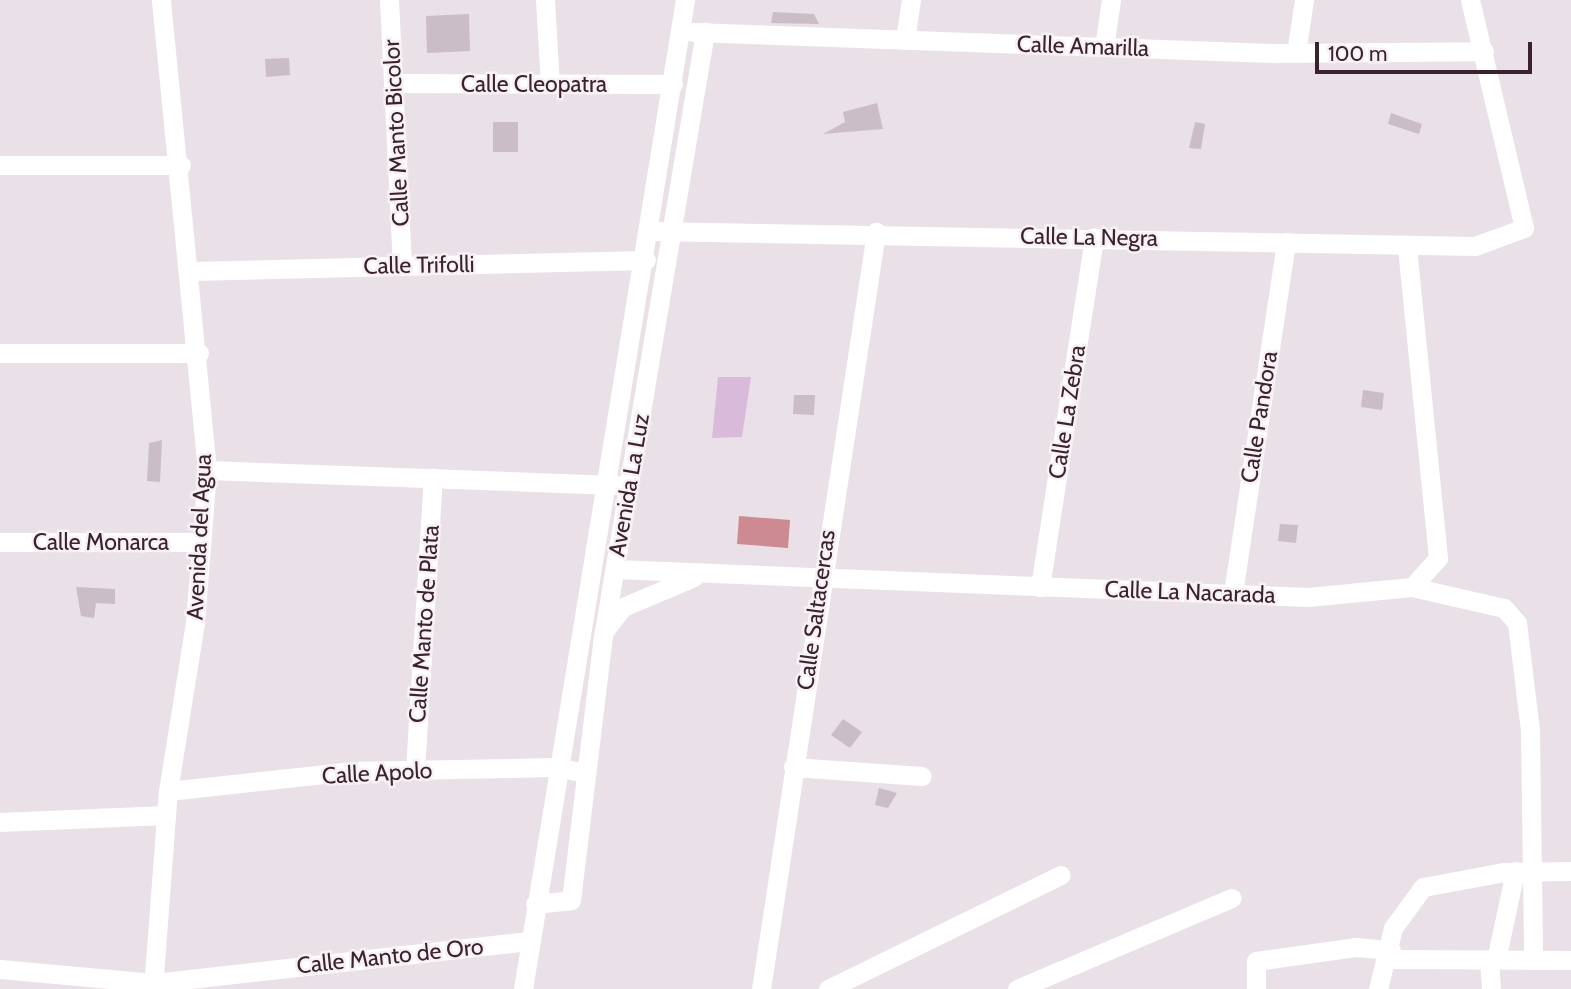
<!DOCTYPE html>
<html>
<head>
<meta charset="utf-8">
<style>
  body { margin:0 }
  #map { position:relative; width:1571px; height:989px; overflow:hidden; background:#eae0e7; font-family:Cabin,sans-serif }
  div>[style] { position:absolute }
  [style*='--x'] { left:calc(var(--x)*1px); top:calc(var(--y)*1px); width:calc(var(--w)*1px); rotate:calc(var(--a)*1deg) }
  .green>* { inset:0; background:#dabada }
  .water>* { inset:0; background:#cd8a90 }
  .building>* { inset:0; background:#cbbdc6 }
  .minor>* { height:19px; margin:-9.5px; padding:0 9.5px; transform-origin:9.5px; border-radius:9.5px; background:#fff }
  span { translate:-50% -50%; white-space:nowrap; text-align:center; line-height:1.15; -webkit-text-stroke:5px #f7f0f5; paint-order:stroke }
  .street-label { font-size:23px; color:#3a222e }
  .scale { position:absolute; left:1315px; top:42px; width:217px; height:32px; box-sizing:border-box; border:4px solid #3a222e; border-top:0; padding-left:9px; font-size:21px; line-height:24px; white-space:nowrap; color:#3a222e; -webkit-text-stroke:5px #f7f0f5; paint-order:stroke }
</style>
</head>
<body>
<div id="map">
  <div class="green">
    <div style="clip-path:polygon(718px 377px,751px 377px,742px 437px,712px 438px)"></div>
  </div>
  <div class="water">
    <div style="clip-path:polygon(739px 516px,790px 520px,788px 548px,737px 544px)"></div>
  </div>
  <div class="building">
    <div style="clip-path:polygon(773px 12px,814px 14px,819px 24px,771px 23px)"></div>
    <div style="clip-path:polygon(469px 14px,470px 51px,427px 53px,426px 16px)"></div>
    <div style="clip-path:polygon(289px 58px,290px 75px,266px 77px,265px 59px)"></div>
    <div style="clip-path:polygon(877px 103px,883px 129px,823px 134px,845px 122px,843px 112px)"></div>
    <div style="clip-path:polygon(1391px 113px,1422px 124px,1419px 134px,1388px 124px)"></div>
    <div style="clip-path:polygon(493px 122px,518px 122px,518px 152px,493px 152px)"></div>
    <div style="clip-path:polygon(1195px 122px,1205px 124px,1201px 149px,1189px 148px)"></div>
    <div style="clip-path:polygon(1363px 390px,1384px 393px,1382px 410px,1361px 407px)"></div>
    <div style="clip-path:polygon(794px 395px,815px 395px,814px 415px,793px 414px)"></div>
    <div style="clip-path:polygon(162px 440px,160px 482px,147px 481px,149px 443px)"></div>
    <div style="clip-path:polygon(1280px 524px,1298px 525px,1296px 543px,1278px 541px)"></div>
    <div style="clip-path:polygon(76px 587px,115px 589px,115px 604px,96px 603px,94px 618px,81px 616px)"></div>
    <div style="clip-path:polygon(843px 719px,862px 732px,850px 748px,831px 735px)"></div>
    <div style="clip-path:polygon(879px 788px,897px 793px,888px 808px,875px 805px)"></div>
  </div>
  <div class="minor">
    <div style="--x:389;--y:0;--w:266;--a:87.2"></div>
    <div style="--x:545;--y:0;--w:84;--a:86.6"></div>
    <div style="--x:693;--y:32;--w:580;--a:2.07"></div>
    <div style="--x:1273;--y:53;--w:211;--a:-0.5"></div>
    <div style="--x:905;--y:40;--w:40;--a:-81.5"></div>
    <div style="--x:1104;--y:47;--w:48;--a:-81.5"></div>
    <div style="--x:1296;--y:53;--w:54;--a:-81.4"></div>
    <div style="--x:394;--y:83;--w:279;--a:0.2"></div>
    <div style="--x:0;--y:165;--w:181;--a:0"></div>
    <div style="--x:650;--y:231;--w:825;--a:1.04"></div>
    <div style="--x:1475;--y:246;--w:52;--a:-20.2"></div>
    <div style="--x:1524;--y:228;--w:234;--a:-103.3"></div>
    <div style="--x:192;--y:271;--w:454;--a:-1.4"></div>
    <div style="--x:0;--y:353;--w:199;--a:0"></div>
    <div style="--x:207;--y:470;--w:414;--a:2.1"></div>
    <div style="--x:0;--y:542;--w:201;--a:0"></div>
    <div style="--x:615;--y:569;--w:694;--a:2.31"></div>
    <div style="--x:1308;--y:597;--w:104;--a:-5.5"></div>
    <div style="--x:1412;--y:587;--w:39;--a:-48"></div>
    <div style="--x:1438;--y:558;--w:315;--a:-95.7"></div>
    <div style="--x:1040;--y:587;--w:354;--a:-81.2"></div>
    <div style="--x:1412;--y:587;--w:94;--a:12.9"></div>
    <div style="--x:1504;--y:608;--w:20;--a:49"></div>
    <div style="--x:1517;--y:623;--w:109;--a:83.1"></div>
    <div style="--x:1530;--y:731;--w:229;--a:89.2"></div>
    <div style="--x:1233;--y:593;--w:355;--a:-81.4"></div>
    <div style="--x:605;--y:630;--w:29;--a:-52"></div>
    <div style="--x:623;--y:607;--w:77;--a:-22.9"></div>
    <div style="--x:793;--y:767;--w:129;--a:4"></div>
    <div style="--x:415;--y:770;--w:293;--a:-86.5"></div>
    <div style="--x:168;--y:791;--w:184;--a:-6.2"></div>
    <div style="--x:351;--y:771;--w:204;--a:-1.1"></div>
    <div style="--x:555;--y:767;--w:32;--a:11"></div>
    <div style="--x:0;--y:822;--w:166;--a:-2.4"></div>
    <div style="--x:535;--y:904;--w:36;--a:-6"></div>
    <div style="--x:571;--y:900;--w:259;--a:-83.1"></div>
    <div style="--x:602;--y:643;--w:620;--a:-80.43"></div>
    <div style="--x:1388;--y:959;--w:183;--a:0.3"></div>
    <div style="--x:1489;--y:960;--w:29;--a:86"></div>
    <div style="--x:1496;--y:960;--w:91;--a:-77.9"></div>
    <div style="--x:0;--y:969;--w:155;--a:5.2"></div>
    <div style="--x:154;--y:983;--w:378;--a:-6.4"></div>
    <div style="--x:153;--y:989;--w:199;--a:-85.7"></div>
    <div style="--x:168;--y:791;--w:170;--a:-80.9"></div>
    <div style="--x:195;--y:623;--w:153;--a:-85.5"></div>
    <div style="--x:207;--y:470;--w:472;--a:-95.6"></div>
    <div style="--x:523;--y:989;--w:1002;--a:-80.7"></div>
    <div style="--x:761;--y:989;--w:766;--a:-81.36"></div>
    <div style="--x:828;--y:989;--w:259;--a:-26.1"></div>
    <div style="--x:1017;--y:989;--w:233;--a:-23"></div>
    <div style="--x:1256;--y:989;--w:28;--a:-90"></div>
    <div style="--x:1256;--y:961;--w:100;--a:-8"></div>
    <div style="--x:1355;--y:947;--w:36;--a:5"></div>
    <div style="--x:1378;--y:989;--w:63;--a:-76.2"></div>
    <div style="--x:1393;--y:928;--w:51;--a:-53.8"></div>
    <div style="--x:1423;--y:887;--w:82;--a:-10.5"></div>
    <div style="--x:1504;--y:872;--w:67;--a:-0.9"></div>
  </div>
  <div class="street-label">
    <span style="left:1083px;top:46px;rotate:2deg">Calle Amarilla</span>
    <span style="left:534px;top:84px">Calle Cleopatra</span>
    <span style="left:396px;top:133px;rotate:-93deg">Calle Manto Bicolor</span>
    <span style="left:1089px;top:237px;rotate:1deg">Calle La Negra</span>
    <span style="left:419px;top:265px;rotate:-1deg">Calle Trifolli</span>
    <span style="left:1067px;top:412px;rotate:-81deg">Calle La Zebra</span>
    <span style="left:1259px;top:417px;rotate:-81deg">Calle Pandora</span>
    <span style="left:629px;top:485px;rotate:-80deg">Avenida La Luz</span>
    <span style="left:199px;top:537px;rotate:-87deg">Avenida del Agua</span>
    <span style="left:101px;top:542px">Calle Monarca</span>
    <span style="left:1190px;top:592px;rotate:2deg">Calle La Nacarada</span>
    <span style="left:816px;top:610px;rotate:-82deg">Calle Saltacercas</span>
    <span style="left:424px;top:624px;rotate:-86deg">Calle Manto de Plata</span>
    <span style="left:377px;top:773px;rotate:-3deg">Calle Apolo</span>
    <span style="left:390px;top:956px;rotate:-6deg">Calle Manto de Oro</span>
  </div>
  <div class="scale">100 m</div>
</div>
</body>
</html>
